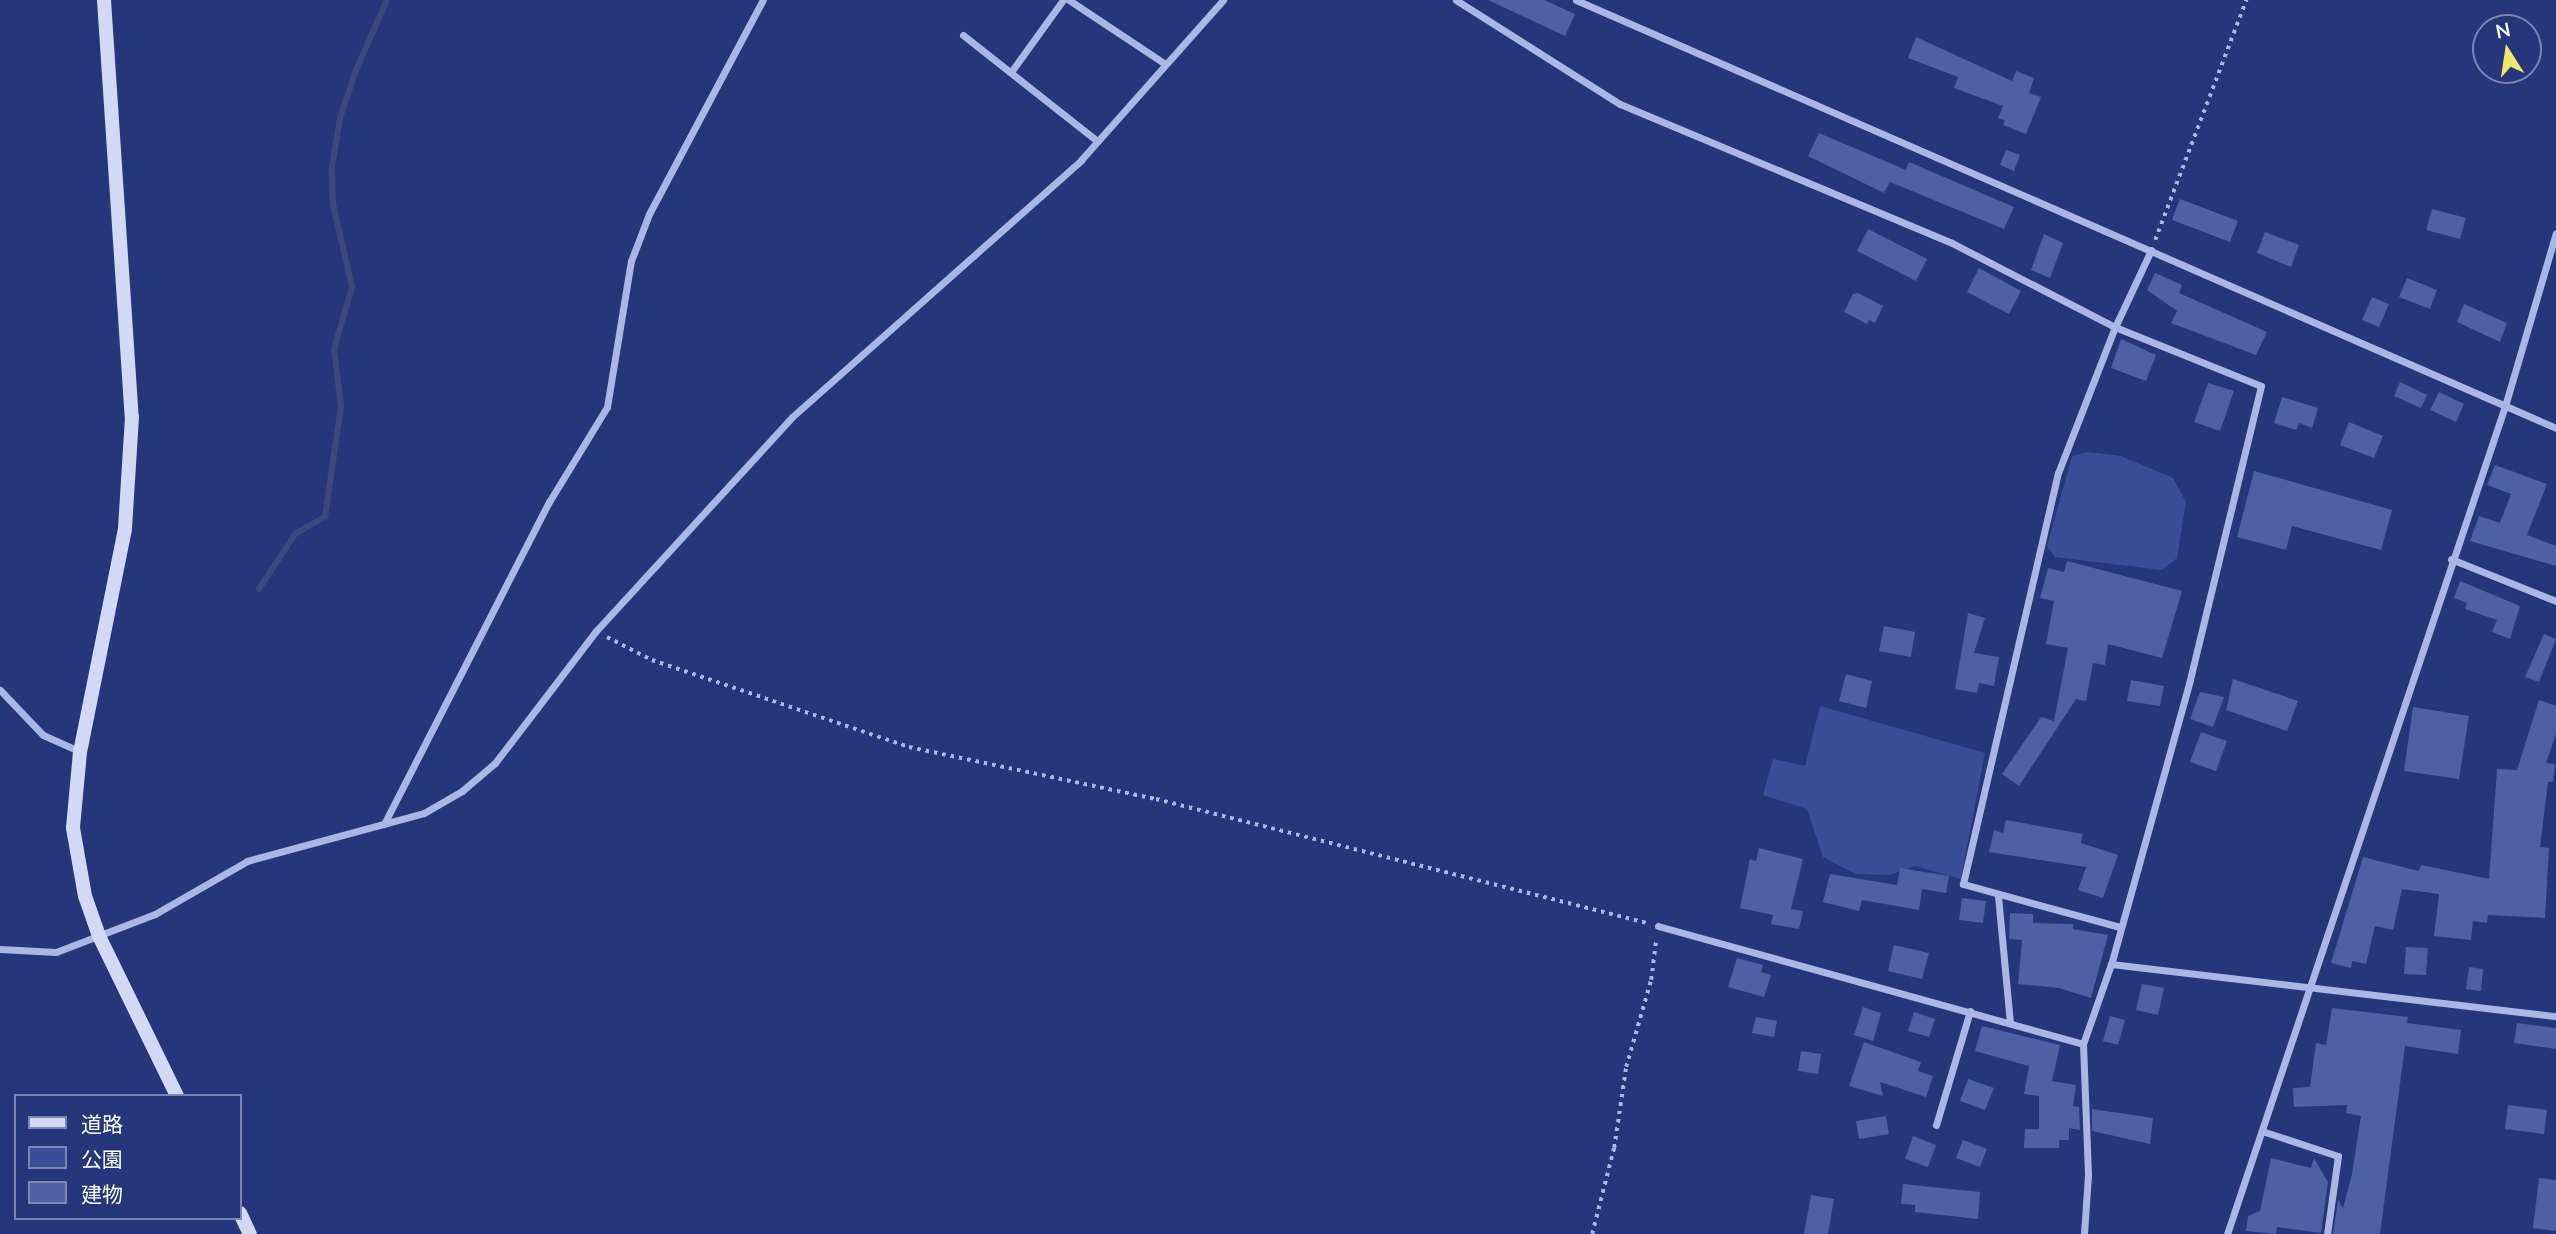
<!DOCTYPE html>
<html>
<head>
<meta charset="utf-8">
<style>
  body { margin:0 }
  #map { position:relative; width:2556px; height:1234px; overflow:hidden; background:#25367b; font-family:Lato,"Noto Sans JP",sans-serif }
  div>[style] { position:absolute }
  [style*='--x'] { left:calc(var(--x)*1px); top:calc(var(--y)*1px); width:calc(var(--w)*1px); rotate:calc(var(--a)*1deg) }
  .green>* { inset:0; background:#394d99 }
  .stream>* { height:6px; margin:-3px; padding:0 3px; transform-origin:3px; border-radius:3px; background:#3c487c }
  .building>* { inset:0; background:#4e5fa4 }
  .path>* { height:3.5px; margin-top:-1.75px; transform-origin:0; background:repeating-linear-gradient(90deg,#aab6e4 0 3.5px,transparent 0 8.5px) }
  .street>* { height:7px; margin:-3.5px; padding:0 3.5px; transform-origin:3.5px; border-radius:3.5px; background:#aab6e4 }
  .secondary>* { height:14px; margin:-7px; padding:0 7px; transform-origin:7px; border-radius:7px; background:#d3d9f4 }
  span { translate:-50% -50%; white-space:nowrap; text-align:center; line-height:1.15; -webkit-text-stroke:5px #25367b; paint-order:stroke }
  .legend { position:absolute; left:14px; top:1094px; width:228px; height:126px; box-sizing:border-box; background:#25367b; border:2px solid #7c86b0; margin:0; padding:9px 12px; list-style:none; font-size:21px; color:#fff }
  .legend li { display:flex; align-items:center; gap:14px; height:35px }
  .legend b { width:35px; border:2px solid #7c86b0 }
  .north { position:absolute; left:2472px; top:14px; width:70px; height:70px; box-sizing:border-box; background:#25367b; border:2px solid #7c86b0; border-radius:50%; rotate:348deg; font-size:19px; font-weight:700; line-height:28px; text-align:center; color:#fff }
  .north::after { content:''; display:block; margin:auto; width:24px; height:32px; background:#ede86e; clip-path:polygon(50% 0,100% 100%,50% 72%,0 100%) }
</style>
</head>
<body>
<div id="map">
  <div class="green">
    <div style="clip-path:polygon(2088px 452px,2121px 456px,2173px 478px,2186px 502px,2177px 558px,2162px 570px,2055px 557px,2047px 546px,2072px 456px)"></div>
    <div style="clip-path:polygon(1820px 706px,1985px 753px,1961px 879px,1915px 866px,1890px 875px,1856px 874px,1823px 857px,1807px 809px,1763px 795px,1773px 759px,1805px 766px)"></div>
  </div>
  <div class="stream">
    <div style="--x:259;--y:589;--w:66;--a:-56.8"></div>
    <div style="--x:295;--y:534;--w:34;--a:-30"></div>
    <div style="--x:325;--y:517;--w:112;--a:-81.8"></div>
    <div style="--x:341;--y:406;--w:57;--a:-97"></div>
    <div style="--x:334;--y:349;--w:65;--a:-73.8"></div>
    <div style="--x:352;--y:287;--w:85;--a:-102.9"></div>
    <div style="--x:333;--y:204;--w:37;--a:-92"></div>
    <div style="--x:332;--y:167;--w:50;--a:-80.7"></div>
    <div style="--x:340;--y:118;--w:51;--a:-71.6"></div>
    <div style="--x:356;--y:70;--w:77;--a:-66.1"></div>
  </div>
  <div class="building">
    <div style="clip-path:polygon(1488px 0,1544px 0,1575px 14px,1565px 36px)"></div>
    <div style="clip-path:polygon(1916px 37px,2012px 81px,2016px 71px,2034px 78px,2029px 93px,2041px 97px,2026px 134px,2003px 125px,2005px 120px,1998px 118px,2003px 106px,1954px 88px,1958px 77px,1908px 58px)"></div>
    <div style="clip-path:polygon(1819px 133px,1906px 170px,1909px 162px,2014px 207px,2004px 229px,1890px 182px,1884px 193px,1808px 156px)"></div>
    <div style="clip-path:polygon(2006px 150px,2020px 155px,2014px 171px,2000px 165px)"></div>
    <div style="clip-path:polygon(2180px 199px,2238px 221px,2230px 242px,2172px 220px)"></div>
    <div style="clip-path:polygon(2432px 209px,2466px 218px,2460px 239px,2426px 230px)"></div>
    <div style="clip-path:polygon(1868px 229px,1927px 259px,1916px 281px,1857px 251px)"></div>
    <div style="clip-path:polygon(2265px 232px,2299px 245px,2291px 267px,2257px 253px)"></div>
    <div style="clip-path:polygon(2044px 234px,2063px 243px,2050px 278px,2031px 270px)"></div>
    <div style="clip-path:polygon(1979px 268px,2021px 291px,2009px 314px,1967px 292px)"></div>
    <div style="clip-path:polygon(2155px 273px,2182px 285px,2179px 293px,2267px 332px,2256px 355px,2171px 323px,2177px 311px,2147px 290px)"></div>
    <div style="clip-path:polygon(2407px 278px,2437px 290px,2430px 309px,2399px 297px)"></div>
    <div style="clip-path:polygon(1858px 293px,1883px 306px,1875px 323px,1869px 320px,1867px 324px,1844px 312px,1853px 294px)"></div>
    <div style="clip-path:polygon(2372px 297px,2389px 304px,2379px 327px,2362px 320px)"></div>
    <div style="clip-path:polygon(2464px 304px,2507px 323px,2500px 342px,2457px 322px)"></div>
    <div style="clip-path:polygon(2121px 339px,2156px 355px,2146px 381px,2111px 368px)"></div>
    <div style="clip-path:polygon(2400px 382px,2427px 395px,2421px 408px,2394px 396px)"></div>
    <div style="clip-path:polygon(2208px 383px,2234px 391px,2220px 431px,2194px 422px)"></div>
    <div style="clip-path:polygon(2439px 392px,2464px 404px,2456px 422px,2430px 410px)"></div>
    <div style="clip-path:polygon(2282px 397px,2318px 408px,2312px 428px,2299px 423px,2296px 430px,2274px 423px)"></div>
    <div style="clip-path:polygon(2349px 422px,2383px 436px,2374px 458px,2340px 445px)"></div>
    <div style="clip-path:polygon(2495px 465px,2547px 484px,2527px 535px,2556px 546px,2556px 566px,2470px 541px,2479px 516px,2500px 523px,2511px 494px,2487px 485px)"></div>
    <div style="clip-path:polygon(2254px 471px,2392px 510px,2381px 550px,2292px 526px,2286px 550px,2237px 537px)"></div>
    <div style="clip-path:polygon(2067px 561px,2182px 591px,2162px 658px,2108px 644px,2105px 665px,2093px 663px,2086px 701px,2076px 699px,2019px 786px,2002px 774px,2041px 717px,2054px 721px,2068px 648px,2046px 644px,2054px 601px,2040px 598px,2048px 568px,2064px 572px)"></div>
    <div style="clip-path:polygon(2460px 581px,2520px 606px,2510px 639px,2492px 632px,2497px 620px,2465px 609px,2467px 603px,2454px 598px)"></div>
    <div style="clip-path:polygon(1968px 613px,1985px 618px,1974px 653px,1999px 657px,1994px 686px,1979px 683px,1977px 693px,1955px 689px)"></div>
    <div style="clip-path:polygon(1884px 626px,1915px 632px,1911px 657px,1879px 651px)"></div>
    <div style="clip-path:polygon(2544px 634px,2556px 639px,2539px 682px,2525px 677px)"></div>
    <div style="clip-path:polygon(1846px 674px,1872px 681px,1866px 708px,1839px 701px)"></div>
    <div style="clip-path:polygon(2233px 679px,2298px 701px,2287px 731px,2226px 710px)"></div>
    <div style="clip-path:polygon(2131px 680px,2164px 686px,2160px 706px,2127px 701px)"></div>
    <div style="clip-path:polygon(2200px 692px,2224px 697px,2213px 727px,2190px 719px)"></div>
    <div style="clip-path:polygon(2539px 700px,2556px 706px,2556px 734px,2546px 763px,2555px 764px,2553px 782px,2548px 782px,2540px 847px,2549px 848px,2545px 918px,2488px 915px,2487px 923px,2473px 921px,2471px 940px,2434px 936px,2439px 894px,2402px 889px,2393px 930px,2375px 926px,2366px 964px,2352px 961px,2351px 968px,2331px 963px,2363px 857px,2419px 871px,2421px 865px,2489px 879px,2497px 769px,2517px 770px)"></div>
    <div style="clip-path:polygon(2413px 707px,2469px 716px,2459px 779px,2404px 771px)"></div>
    <div style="clip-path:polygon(2201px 732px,2227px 741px,2216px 771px,2190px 762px)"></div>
    <div style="clip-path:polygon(2006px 820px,2083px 834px,2081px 843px,2118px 855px,2103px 898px,2078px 890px,2086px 867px,1989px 852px,1994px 830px,2003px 833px)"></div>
    <div style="clip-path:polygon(1759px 848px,1803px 859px,1791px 909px,1803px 911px,1799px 929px,1771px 924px,1773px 915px,1740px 908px,1750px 859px,1756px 861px)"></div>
    <div style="clip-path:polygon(1900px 868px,1949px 876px,1946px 893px,1922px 889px,1919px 910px,1862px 900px,1859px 911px,1823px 902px,1830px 874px,1897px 885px)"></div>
    <div style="clip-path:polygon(1962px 898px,1986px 901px,1983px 923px,1959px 920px)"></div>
    <div style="clip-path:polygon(2010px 913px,2033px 914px,2033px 923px,2073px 924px,2073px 929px,2108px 935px,2091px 998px,2059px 988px,2018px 984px,2022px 940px,2009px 939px)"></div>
    <div style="clip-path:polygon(1894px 945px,1929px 953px,1922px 979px,1888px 971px)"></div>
    <div style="clip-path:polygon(2406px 947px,2428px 948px,2426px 975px,2404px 974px)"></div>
    <div style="clip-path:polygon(1737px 958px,1763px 965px,1761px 972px,1771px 975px,1764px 997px,1728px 987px)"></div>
    <div style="clip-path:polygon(2469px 967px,2483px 969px,2481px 991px,2466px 989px)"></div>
    <div style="clip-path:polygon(2142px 984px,2164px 988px,2158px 1015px,2136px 1010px)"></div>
    <div style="clip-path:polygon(1863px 1007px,1881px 1013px,1873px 1041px,1854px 1035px)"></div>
    <div style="clip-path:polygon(2332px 1008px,2408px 1017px,2407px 1023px,2461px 1030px,2458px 1054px,2405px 1046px,2380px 1234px,2333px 1234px,2338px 1200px,2343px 1208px,2352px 1174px,2361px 1116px,2346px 1113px,2347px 1105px,2294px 1107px,2293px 1088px,2310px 1087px,2316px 1043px,2326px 1045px)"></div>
    <div style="clip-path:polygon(1914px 1012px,1935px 1019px,1929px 1037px,1908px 1031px)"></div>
    <div style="clip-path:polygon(2110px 1016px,2125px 1020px,2118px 1045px,2103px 1041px)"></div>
    <div style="clip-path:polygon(1756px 1017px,1777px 1021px,1774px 1037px,1752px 1033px)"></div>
    <div style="clip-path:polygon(2517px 1023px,2556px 1028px,2556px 1049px,2514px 1043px)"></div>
    <div style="clip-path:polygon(1982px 1026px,2060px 1045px,2052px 1081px,2076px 1085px,2073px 1106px,2079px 1107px,2080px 1130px,2069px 1128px,2069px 1140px,2059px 1140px,2059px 1148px,2024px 1148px,2025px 1129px,2039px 1129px,2039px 1096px,2024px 1094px,2029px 1066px,1975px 1051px)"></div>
    <div style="clip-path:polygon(1864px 1042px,1921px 1062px,1918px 1071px,1933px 1076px,1926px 1097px,1880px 1082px,1883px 1096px,1849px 1086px)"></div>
    <div style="clip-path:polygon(1801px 1051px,1821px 1054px,1818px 1074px,1798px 1071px)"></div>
    <div style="clip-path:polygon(1968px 1079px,1994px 1088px,1985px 1110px,1960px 1101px)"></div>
    <div style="clip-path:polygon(2508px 1105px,2547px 1110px,2544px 1134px,2505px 1129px)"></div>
    <div style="clip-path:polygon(2092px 1109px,2153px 1118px,2150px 1144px,2092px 1131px)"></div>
    <div style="clip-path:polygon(1886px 1116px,1889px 1134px,1859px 1139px,1856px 1121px)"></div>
    <div style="clip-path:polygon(1913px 1136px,1936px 1145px,1928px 1167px,1905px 1159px)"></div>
    <div style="clip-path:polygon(1963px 1140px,1987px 1149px,1980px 1167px,1956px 1158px)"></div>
    <div style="clip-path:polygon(2271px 1158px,2311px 1168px,2314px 1158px,2328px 1182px,2321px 1233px,2277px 1227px,2276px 1234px,2246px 1231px,2248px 1216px,2260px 1211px)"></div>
    <div style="clip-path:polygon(2539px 1178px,2556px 1180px,2556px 1231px,2533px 1228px)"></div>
    <div style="clip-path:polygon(1903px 1184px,1980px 1192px,1978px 1219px,1915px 1212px,1915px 1205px,1901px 1204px)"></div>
    <div style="clip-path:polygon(1811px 1195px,1834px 1199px,1828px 1234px,1804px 1234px)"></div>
  </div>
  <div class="path">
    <div style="--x:2155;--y:240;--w:257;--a:-69.2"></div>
    <div style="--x:607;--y:637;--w:51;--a:27.1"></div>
    <div style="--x:652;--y:660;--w:271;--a:18.7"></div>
    <div style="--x:909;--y:747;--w:252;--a:11.9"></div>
    <div style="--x:1156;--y:799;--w:506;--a:14.17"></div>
    <div style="--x:1592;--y:1234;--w:89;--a:-75.7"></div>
    <div style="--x:1614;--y:1148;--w:82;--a:-81.6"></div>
    <div style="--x:1626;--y:1067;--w:91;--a:-74"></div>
    <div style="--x:1651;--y:980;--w:41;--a:-83"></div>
  </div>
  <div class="street">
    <div style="--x:1069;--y:0;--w:114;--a:33.6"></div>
    <div style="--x:1456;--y:0;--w:194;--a:32.4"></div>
    <div style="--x:1620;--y:104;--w:360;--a:22.7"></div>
    <div style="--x:1952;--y:243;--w:183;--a:27.3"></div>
    <div style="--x:2115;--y:327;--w:157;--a:22"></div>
    <div style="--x:2261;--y:386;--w:302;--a:103.6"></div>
    <div style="--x:2190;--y:680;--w:295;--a:105.5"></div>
    <div style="--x:1576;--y:0;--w:1069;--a:23.59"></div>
    <div style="--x:963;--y:35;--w:171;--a:38.3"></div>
    <div style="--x:1011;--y:72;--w:89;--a:-54.2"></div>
    <div style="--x:2451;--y:559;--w:113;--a:21.8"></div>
    <div style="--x:0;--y:690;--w:62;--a:46.3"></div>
    <div style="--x:43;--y:735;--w:39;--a:24"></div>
    <div style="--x:384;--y:824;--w:362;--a:-62.9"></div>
    <div style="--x:549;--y:502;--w:111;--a:-58.6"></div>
    <div style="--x:607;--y:407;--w:148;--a:-80.7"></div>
    <div style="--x:631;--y:261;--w:50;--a:-69"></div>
    <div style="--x:649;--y:214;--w:242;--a:-62"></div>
    <div style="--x:1998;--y:896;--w:127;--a:84.6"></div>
    <div style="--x:1658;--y:926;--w:441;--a:15.5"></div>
    <div style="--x:2083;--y:1044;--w:85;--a:-70.7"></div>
    <div style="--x:2111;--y:964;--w:448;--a:6.7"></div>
    <div style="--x:2120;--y:927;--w:163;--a:-164.7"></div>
    <div style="--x:1963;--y:884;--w:422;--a:-77"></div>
    <div style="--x:2058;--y:473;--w:157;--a:-68.7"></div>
    <div style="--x:2115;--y:327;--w:85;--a:-64.9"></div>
    <div style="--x:0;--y:949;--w:56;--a:3.1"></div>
    <div style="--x:56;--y:952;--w:106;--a:-21"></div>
    <div style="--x:155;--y:914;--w:106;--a:-29.9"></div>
    <div style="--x:247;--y:861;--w:183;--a:-15.2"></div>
    <div style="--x:424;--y:813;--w:44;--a:-30.1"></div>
    <div style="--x:462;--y:791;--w:43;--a:-40.3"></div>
    <div style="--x:495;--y:763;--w:166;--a:-52.6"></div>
    <div style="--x:596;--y:631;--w:290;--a:-47.5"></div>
    <div style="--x:792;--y:417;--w:387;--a:-41.6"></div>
    <div style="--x:1081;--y:160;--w:214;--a:-48.4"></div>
    <div style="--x:2083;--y:1044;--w:131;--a:87.8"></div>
    <div style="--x:2088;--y:1175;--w:59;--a:93.9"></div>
    <div style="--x:1936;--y:1125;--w:119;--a:-73.4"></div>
    <div style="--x:2262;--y:1131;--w:80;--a:18.2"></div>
    <div style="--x:2338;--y:1156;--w:79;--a:98"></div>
    <div style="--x:2227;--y:1234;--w:873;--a:-71.44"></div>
    <div style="--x:2505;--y:406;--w:180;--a:-73.6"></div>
  </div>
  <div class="secondary">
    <div style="--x:104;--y:0;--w:418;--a:86.2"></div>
    <div style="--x:132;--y:417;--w:112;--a:93.6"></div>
    <div style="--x:125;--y:529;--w:227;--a:101.4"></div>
    <div style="--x:80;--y:752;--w:76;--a:95.3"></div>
    <div style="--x:73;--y:828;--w:69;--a:80"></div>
    <div style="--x:85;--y:896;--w:42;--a:70.7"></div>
    <div style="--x:99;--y:936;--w:178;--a:64"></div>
    <div style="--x:240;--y:1213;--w:23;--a:65"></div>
  </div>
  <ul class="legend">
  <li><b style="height:9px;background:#d3d9f4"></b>道路</li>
  <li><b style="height:19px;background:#394d99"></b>公園</li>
  <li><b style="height:19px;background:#4e5fa4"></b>建物</li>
  </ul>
  <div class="north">N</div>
</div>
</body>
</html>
